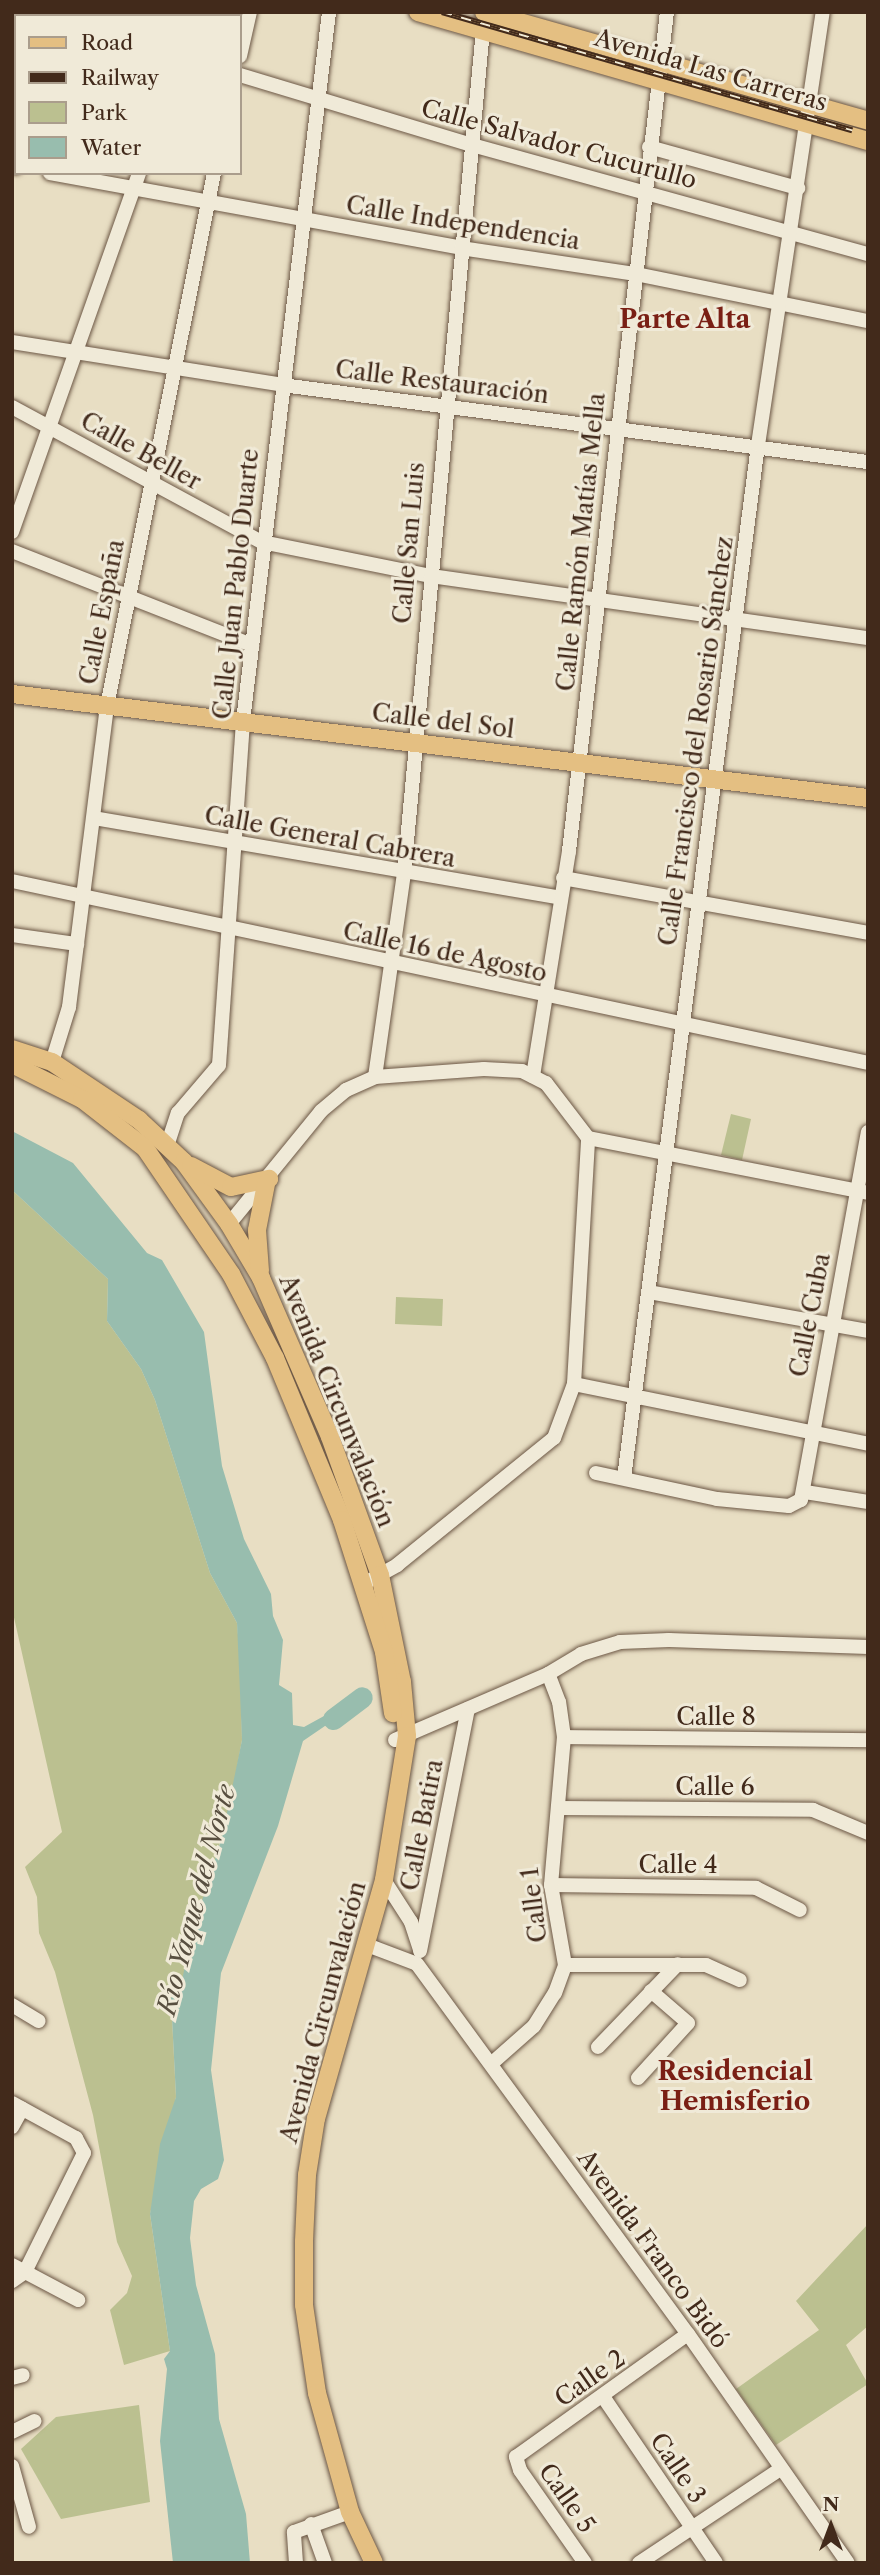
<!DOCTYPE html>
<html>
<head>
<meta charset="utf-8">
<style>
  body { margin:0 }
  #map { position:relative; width:880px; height:2575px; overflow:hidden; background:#e8dec3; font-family:"Libre Caslon Text",serif }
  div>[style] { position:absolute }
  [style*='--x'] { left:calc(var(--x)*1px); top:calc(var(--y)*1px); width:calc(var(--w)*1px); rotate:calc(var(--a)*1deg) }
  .green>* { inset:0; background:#bbc090 }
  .water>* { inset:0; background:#98bdae }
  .river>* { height:21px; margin:-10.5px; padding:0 10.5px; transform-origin:10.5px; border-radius:10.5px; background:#98bdae }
  .roads { filter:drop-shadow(0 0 2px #6c5745) drop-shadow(0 0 2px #6c5745) }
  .minor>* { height:14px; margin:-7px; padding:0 7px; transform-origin:7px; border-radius:7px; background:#f0ead8 }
  .major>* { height:18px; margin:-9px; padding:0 9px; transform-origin:9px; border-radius:9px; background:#e4bf82 }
  .rail>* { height:6px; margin-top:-3px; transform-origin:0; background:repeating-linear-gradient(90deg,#f0ead8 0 10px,#422a1b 0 20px); box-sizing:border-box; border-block:2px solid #422a1b }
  span { translate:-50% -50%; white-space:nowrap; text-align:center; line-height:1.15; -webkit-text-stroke:6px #f0ead8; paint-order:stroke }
  .street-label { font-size:24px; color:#422a1b }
  .neighbourhood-label { font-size:26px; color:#7a1f14; font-weight:700 }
  .water-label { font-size:26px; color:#584f40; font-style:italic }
  .frame { position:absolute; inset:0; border:14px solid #422a1b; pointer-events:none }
  .legend { position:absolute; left:14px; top:14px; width:228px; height:161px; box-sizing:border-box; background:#f0ead8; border:2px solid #aa9d8c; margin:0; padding:9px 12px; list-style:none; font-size:21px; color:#422a1b }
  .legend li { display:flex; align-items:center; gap:14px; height:35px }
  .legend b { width:35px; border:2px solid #aa9d8c }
  .north { position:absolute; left:796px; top:2491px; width:70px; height:70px; -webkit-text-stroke:5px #f0ead8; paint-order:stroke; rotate:0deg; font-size:19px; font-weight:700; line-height:28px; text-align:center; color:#422a1b }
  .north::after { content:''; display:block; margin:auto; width:24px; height:32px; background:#422a1b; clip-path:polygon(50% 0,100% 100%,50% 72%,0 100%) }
</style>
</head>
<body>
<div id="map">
  <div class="green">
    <div style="clip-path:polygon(731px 1114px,751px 1119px,742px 1160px,721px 1155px)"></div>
    <div style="clip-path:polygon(12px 1190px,108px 1279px,107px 1321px,141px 1369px,155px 1400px,210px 1573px,237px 1623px,240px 1658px,242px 1740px,230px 1806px,182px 1981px,171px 1998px,176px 2097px,150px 2214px,170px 2351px,124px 2365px,110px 2310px,127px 2293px,132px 2276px,117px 2242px,93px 2115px,55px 1972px,39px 1933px,37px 1897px,25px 1867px,62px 1832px,13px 1613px)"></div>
    <div style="clip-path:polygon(396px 1297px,443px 1299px,442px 1326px,395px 1324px)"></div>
    <div style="clip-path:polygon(868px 2224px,868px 2326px,846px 2345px,868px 2384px,776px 2445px,736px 2389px,819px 2330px,796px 2301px)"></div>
    <div style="clip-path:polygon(139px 2405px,150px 2502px,61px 2519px,21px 2449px,56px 2417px)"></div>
  </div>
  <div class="water">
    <div style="clip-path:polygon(12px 1131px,73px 1163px,147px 1253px,162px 1260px,204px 1332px,222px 1466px,244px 1539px,271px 1594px,273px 1616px,283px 1640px,279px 1685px,292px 1693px,293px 1725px,304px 1727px,344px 1705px,360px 1702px,303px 1741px,278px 1826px,221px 1973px,211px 2070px,224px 2160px,218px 2179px,201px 2189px,194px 2201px,190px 2238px,196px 2285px,215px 2354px,219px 2419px,246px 2514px,250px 2563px,173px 2563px,160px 2441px,167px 2369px,164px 2359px,170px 2351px,150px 2214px,160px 2144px,176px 2097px,171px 1998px,182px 1981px,190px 1939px,222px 1837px,242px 1740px,237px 1623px,210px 1573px,155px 1400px,141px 1369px,107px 1321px,108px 1279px,12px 1190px)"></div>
  </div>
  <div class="river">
    <div style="--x:333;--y:1719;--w:36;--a:-37"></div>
  </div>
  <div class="roads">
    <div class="minor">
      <div style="--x:14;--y:12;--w:14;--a:17"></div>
      <div style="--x:240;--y:56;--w:45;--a:-77.2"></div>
      <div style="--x:240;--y:75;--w:242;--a:16.8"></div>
      <div style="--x:472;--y:145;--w:411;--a:15.4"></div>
      <div style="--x:649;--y:147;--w:155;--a:15.4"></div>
      <div style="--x:12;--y:166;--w:4;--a:14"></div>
      <div style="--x:50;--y:173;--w:418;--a:10.3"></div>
      <div style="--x:461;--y:248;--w:177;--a:8.5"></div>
      <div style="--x:636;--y:274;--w:237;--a:11.5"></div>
      <div style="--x:12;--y:342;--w:273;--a:9"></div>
      <div style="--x:282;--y:385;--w:591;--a:7.49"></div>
      <div style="--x:12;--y:407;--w:284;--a:28.4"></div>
      <div style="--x:262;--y:542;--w:172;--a:11.4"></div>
      <div style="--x:431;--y:576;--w:441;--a:8.1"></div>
      <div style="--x:12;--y:532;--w:381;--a:-70.5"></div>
      <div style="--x:12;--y:551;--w:258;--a:21.4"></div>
      <div style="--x:94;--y:818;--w:473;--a:9.7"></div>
      <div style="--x:563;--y:878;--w:310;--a:10.2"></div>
      <div style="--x:12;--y:881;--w:875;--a:12"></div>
      <div style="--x:12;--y:935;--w:66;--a:7.9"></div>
      <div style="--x:52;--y:1062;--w:58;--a:-72.8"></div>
      <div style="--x:69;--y:1007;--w:303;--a:-82.8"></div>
      <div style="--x:107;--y:706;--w:544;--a:-78.65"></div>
      <div style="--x:533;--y:1076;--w:228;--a:-80.9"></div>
      <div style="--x:569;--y:851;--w:845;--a:-83.34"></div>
      <div style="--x:375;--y:1077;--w:206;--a:-81.9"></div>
      <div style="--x:404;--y:873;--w:847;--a:-84.65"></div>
      <div style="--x:167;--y:1146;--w:35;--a:-72"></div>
      <div style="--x:178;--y:1113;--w:63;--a:-49.5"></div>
      <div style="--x:219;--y:1065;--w:345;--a:-86"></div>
      <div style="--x:243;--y:721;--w:714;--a:-83.08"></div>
      <div style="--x:229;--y:1224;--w:146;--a:-50.8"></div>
      <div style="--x:321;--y:1111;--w:33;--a:-40"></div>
      <div style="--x:346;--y:1090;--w:32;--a:-24"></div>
      <div style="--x:375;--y:1077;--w:109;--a:-4.2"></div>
      <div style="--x:484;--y:1069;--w:38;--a:3"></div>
      <div style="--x:522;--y:1071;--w:27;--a:27"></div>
      <div style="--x:546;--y:1083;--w:69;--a:52.6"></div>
      <div style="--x:588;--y:1138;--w:285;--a:11.1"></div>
      <div style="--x:649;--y:1292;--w:222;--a:10.1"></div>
      <div style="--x:574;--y:1384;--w:300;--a:11.5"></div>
      <div style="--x:596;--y:1473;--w:124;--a:12.1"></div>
      <div style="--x:717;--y:1499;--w:72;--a:5.6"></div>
      <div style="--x:789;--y:1506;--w:13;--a:-27"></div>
      <div style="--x:801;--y:1500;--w:374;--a:-79.7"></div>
      <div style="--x:624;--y:1478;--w:1042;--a:-82.61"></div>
      <div style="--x:758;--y:445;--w:438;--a:-81.5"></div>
      <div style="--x:805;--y:1492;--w:64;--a:9"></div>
      <div style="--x:365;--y:1583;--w:37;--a:-29"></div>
      <div style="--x:397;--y:1565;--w:202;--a:-39"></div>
      <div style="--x:554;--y:1438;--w:58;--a:-69.7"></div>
      <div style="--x:574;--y:1384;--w:246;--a:-86.7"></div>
      <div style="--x:564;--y:1737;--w:304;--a:0.6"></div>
      <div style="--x:395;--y:1740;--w:167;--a:-23.3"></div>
      <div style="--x:548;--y:1674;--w:39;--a:-31"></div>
      <div style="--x:581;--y:1654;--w:41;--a:-17.1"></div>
      <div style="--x:620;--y:1642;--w:49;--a:-2.3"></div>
      <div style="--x:669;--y:1640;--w:199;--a:2"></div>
      <div style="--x:558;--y:1808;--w:255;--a:0.4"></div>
      <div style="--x:813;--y:1810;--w:60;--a:22.7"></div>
      <div style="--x:384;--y:1880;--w:50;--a:57.3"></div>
      <div style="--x:411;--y:1922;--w:28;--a:72"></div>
      <div style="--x:551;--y:1885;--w:205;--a:0.8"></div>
      <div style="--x:756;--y:1888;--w:49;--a:26.6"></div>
      <div style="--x:367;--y:1945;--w:53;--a:20.8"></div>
      <div style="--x:420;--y:1951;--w:247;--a:-78.8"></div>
      <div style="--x:417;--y:1964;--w:459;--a:53.8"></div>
      <div style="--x:688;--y:2334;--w:279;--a:55.1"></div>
      <div style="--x:565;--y:1965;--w:141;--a:0"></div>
      <div style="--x:706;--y:1965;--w:37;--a:24"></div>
      <div style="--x:12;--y:2005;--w:31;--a:31"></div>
      <div style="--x:598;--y:2047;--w:115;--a:-46.1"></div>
      <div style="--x:491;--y:2064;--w:57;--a:-41.5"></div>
      <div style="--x:534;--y:2026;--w:39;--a:-58"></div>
      <div style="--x:555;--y:1993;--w:30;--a:-70"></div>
      <div style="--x:565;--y:1965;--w:81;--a:-99.9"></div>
      <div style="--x:551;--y:1885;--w:149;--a:-85"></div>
      <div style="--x:564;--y:1737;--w:35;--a:-98"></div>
      <div style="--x:559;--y:1702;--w:30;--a:-111"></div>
      <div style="--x:638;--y:2078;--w:74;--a:-47.7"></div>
      <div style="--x:688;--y:2023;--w:49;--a:-139.1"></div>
      <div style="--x:12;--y:2103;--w:73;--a:28.7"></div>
      <div style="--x:76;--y:2138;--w:17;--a:62"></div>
      <div style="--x:84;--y:2153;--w:133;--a:116.4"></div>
      <div style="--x:25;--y:2272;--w:16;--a:145"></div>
      <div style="--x:12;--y:2127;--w:21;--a:-61"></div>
      <div style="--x:12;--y:2265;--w:75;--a:27.9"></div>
      <div style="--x:12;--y:2378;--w:11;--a:-15"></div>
      <div style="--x:604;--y:2398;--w:199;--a:55.8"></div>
      <div style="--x:12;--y:2432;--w:25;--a:-26"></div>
      <div style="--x:12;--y:2466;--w:63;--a:74.4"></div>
      <div style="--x:311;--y:2524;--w:41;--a:70.3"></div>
      <div style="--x:296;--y:2563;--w:31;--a:-94"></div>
      <div style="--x:294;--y:2532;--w:59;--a:-19.7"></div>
      <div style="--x:585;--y:2563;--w:113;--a:-125"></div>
      <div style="--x:520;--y:2470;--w:14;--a:-107"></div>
      <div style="--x:516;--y:2457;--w:211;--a:-35.6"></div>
      <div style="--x:639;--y:2563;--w:168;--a:-33.6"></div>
    </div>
    <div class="major">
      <div style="--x:418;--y:12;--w:468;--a:16"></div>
      <div style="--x:484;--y:12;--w:399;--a:15.8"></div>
      <div style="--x:12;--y:694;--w:862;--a:6.93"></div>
      <div style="--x:12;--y:1049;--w:42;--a:18"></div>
      <div style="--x:52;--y:1062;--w:105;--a:33.7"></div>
      <div style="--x:139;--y:1120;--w:62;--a:43"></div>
      <div style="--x:184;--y:1162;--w:77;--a:54"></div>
      <div style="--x:229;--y:1224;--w:63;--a:59.3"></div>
      <div style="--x:261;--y:1278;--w:173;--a:66.5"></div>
      <div style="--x:330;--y:1437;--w:147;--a:70.1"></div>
      <div style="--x:380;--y:1575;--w:109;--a:78.4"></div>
      <div style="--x:402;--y:1682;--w:54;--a:84.7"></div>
      <div style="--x:407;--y:1736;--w:146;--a:99.1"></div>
      <div style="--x:384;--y:1880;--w:248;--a:105.9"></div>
      <div style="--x:316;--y:2118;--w:58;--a:99"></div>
      <div style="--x:307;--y:2175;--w:67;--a:92.6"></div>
      <div style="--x:304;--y:2242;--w:63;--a:90"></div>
      <div style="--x:304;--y:2305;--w:89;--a:81.6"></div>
      <div style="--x:317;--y:2393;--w:123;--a:74.5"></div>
      <div style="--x:350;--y:2512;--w:56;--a:64.8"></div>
      <div style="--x:12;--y:1064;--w:78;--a:26.6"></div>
      <div style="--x:82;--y:1099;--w:80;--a:37.9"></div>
      <div style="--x:145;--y:1148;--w:153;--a:55.7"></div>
      <div style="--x:231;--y:1274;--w:95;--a:62.4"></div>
      <div style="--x:275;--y:1358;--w:175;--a:67.5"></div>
      <div style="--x:342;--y:1520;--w:139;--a:72.3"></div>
      <div style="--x:384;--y:1652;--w:62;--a:81.6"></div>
      <div style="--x:191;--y:1166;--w:45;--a:27.7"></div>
      <div style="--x:231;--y:1187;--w:39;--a:-12"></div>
      <div style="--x:260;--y:1271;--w:41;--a:-94.2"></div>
      <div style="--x:257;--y:1230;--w:47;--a:-78.9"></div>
    </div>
  </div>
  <div class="rail">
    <div style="--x:442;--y:12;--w:427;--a:16.1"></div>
  </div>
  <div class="street-label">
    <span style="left:711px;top:70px;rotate:16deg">Avenida Las Carreras</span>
    <span style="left:559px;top:144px;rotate:15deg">Calle Salvador Cucurullo</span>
    <span style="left:463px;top:223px;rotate:9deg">Calle Independencia</span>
    <span style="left:442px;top:382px;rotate:7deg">Calle Restauración</span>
    <span style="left:141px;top:451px;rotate:29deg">Calle Beller</span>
    <span style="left:581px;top:542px;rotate:-84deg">Calle Ramón Matías Mella</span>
    <span style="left:409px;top:543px;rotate:-85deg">Calle San Luis</span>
    <span style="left:236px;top:584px;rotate:-84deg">Calle Juan Pablo Duarte</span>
    <span style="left:102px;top:612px;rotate:-79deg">Calle España</span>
    <span style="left:443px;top:721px;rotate:7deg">Calle del Sol</span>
    <span style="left:696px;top:741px;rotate:-82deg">Calle Francisco del Rosario Sánchez</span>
    <span style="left:330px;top:837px;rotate:10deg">Calle General Cabrera</span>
    <span style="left:445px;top:952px;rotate:12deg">Calle 16 de Agosto</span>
    <span style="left:810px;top:1315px;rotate:-79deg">Calle Cuba</span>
    <span style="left:337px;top:1401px;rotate:68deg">Avenida Circunvalación</span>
    <span style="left:716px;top:1717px">Calle 8</span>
    <span style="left:715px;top:1787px">Calle 6</span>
    <span style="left:422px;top:1825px;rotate:-79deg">Calle Batira</span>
    <span style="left:678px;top:1865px">Calle 4</span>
    <span style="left:534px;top:1905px;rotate:-97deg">Calle 1</span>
    <span style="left:323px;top:2012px;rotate:-75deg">Avenida Circunvalación</span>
    <span style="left:653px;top:2249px;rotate:54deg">Avenida Franco Bidó</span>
    <span style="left:590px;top:2378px;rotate:-35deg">Calle 2</span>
    <span style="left:678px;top:2468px;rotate:56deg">Calle 3</span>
    <span style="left:567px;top:2498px;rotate:55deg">Calle 5</span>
  </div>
  <div class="neighbourhood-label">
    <span style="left:685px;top:320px">Parte Alta</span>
    <span style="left:735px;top:2087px">Residencial<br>Hemisferio</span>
  </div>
  <div class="water-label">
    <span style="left:197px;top:1900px;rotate:-75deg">Río Yaque del Norte</span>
  </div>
  <div class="frame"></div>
  <ul class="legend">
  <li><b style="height:9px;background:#e4bf82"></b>Road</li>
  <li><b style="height:9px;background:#422a1b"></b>Railway</li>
  <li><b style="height:19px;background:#bbc090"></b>Park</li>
  <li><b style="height:19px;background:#98bdae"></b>Water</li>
  </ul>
  <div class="north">N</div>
</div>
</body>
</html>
